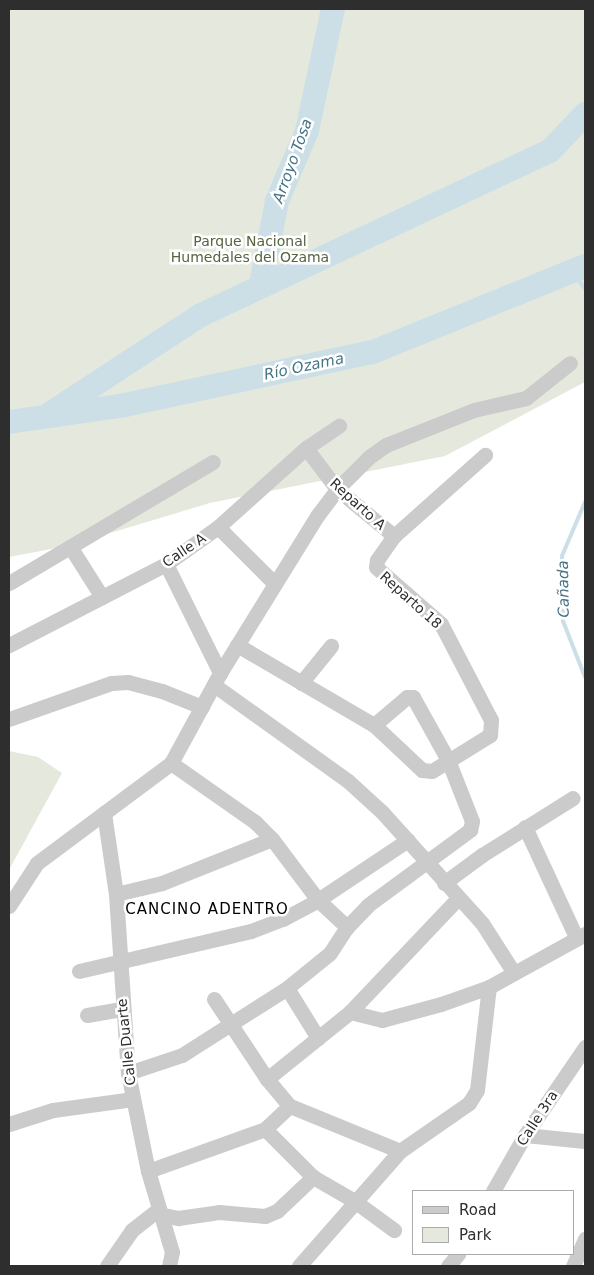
<!DOCTYPE html>
<html>
<head>
<meta charset="utf-8">
<style>
  body { margin:0 }
  #map { position:relative; width:594px; height:1275px; overflow:hidden; background:#fff; font-family:"DejaVu Sans",sans-serif }
  div>[style] { position:absolute }
  [style*='--x'] { left:calc(var(--x)*1px); top:calc(var(--y)*1px); width:calc(var(--w)*1px); rotate:calc(var(--a)*1deg) }
  .green>* { inset:0; background:#e5e9dd }
  .stream>* { height:4px; margin:-2px; padding:0 2px; transform-origin:2px; border-radius:2px; background:#ccdfe7 }
  .river>* { height:24px; margin:-12px; padding:0 12px; transform-origin:12px; border-radius:12px; background:#ccdfe7 }
  .street>* { height:15px; margin:-7.5px; padding:0 7.5px; transform-origin:7.5px; border-radius:7.5px; background:#cbcbcb }
  span { translate:-50% -50%; white-space:nowrap; text-align:center; line-height:1.15; -webkit-text-stroke:5px #fff; paint-order:stroke }
  .park-label { font-size:14px; color:#556441 }
  .street-label { font-size:14px; color:#2e2e2e }
  .water-label { font-size:15px; color:#467485; font-style:italic }
  .neighbourhood-label { font-size:15px; color:#000; letter-spacing:1px }
  .frame { position:absolute; inset:0; border:10px solid #2e2e2e; pointer-events:none }
  .legend { position:absolute; left:412px; top:1190px; width:162px; height:65px; box-sizing:border-box; background:#fff; border:1px solid #ababab; margin:0; padding:6px 9px; list-style:none; font-size:15px; color:#2e2e2e }
  .legend li { display:flex; align-items:center; gap:10px; height:25px }
  .legend b { width:25px; border:1px solid #ababab }
</style>
</head>
<body>
<div id="map">
  <div class="green">
    <div style="clip-path:polygon(9px 9px,585px 9px,585px 382px,445px 456px,210px 503px,67px 546px,9px 557px)"></div>
    <div style="clip-path:polygon(9px 751px,38px 757px,62px 773px,9px 870px)"></div>
  </div>
  <div class="stream">
    <div style="--x:573;--y:273;--w:20;--a:53"></div>
    <div style="--x:585;--y:502;--w:59;--a:113.1"></div>
    <div style="--x:562;--y:556;--w:65;--a:89.1"></div>
    <div style="--x:563;--y:621;--w:60;--a:68.6"></div>
  </div>
  <div class="river">
    <div style="--x:261;--y:284;--w:85;--a:-79.1"></div>
    <div style="--x:277;--y:201;--w:76;--a:-66.8"></div>
    <div style="--x:307;--y:131;--w:125;--a:-78"></div>
    <div style="--x:51;--y:413;--w:179;--a:-33.2"></div>
    <div style="--x:201;--y:315;--w:386;--a:-25.2"></div>
    <div style="--x:550;--y:151;--w:51;--a:-46.6"></div>
    <div style="--x:9;--y:422;--w:117;--a:-8.3"></div>
    <div style="--x:125;--y:405;--w:254;--a:-12.1"></div>
    <div style="--x:373;--y:352;--w:229;--a:-22.1"></div>
  </div>
  <div class="street">
    <div style="--x:306;--y:448;--w:51;--a:52.9"></div>
    <div style="--x:337;--y:489;--w:74;--a:39.5"></div>
    <div style="--x:218;--y:527;--w:79;--a:45"></div>
    <div style="--x:71;--y:548;--w:58;--a:57.7"></div>
    <div style="--x:166;--y:564;--w:122;--a:63.6"></div>
    <div style="--x:9;--y:583;--w:237;--a:-30.7"></div>
    <div style="--x:9;--y:645;--w:177;--a:-27.3"></div>
    <div style="--x:166;--y:564;--w:64;--a:-35.4"></div>
    <div style="--x:218;--y:527;--w:118;--a:-41.9"></div>
    <div style="--x:306;--y:448;--w:40;--a:-34"></div>
    <div style="--x:237;--y:645;--w:159;--a:30.3"></div>
    <div style="--x:374;--y:725;--w:66;--a:43.2"></div>
    <div style="--x:422;--y:770;--w:10;--a:6"></div>
    <div style="--x:432;--y:771;--w:68;--a:-31.8"></div>
    <div style="--x:490;--y:735;--w:15;--a:-86"></div>
    <div style="--x:491;--y:720;--w:108;--a:-117.5"></div>
    <div style="--x:441;--y:624;--w:86;--a:-138.8"></div>
    <div style="--x:376;--y:567;--w:7;--a:-82"></div>
    <div style="--x:377;--y:560;--w:29;--a:-55"></div>
    <div style="--x:394;--y:536;--w:122;--a:-41.7"></div>
    <div style="--x:301;--y:683;--w:48;--a:-51"></div>
    <div style="--x:214;--y:685;--w:165;--a:35.6"></div>
    <div style="--x:348;--y:781;--w:46;--a:42.4"></div>
    <div style="--x:382;--y:812;--w:149;--a:48"></div>
    <div style="--x:482;--y:923;--w:59;--a:57.4"></div>
    <div style="--x:9;--y:719;--w:108;--a:-19.4"></div>
    <div style="--x:111;--y:683;--w:17;--a:-3"></div>
    <div style="--x:128;--y:682;--w:35;--a:15"></div>
    <div style="--x:162;--y:691;--w:43;--a:21.8"></div>
    <div style="--x:171;--y:763;--w:103;--a:35.1"></div>
    <div style="--x:255;--y:822;--w:24;--a:45"></div>
    <div style="--x:272;--y:839;--w:76;--a:53"></div>
    <div style="--x:318;--y:900;--w:40;--a:43"></div>
    <div style="--x:104;--y:813;--w:82;--a:81.6"></div>
    <div style="--x:116;--y:894;--w:179;--a:86.2"></div>
    <div style="--x:128;--y:1073;--w:100;--a:78.5"></div>
    <div style="--x:148;--y:1171;--w:84;--a:73.5"></div>
    <div style="--x:172;--y:1252;--w:14;--a:102"></div>
    <div style="--x:525;--y:827;--w:123;--a:65.1"></div>
    <div style="--x:444;--y:883;--w:47;--a:-36.4"></div>
    <div style="--x:482;--y:855;--w:107;--a:-32.1"></div>
    <div style="--x:116;--y:894;--w:47;--a:-13.4"></div>
    <div style="--x:162;--y:883;--w:118;--a:-21.8"></div>
    <div style="--x:9;--y:906;--w:51;--a:-56.9"></div>
    <div style="--x:37;--y:863;--w:167;--a:-36.7"></div>
    <div style="--x:171;--y:763;--w:102;--a:-61.4"></div>
    <div style="--x:220;--y:673;--w:185;--a:-58.3"></div>
    <div style="--x:317;--y:516;--w:34;--a:-53"></div>
    <div style="--x:337;--y:489;--w:45;--a:-45"></div>
    <div style="--x:369;--y:457;--w:21;--a:-35"></div>
    <div style="--x:386;--y:445;--w:95;--a:-21.7"></div>
    <div style="--x:474;--y:410;--w:53;--a:-13"></div>
    <div style="--x:526;--y:398;--w:56;--a:-38.5"></div>
    <div style="--x:79;--y:971;--w:177;--a:-13.1"></div>
    <div style="--x:251;--y:931;--w:34;--a:-21"></div>
    <div style="--x:283;--y:919;--w:40;--a:-28"></div>
    <div style="--x:318;--y:900;--w:108;--a:-33.7"></div>
    <div style="--x:287;--y:988;--w:59;--a:58.2"></div>
    <div style="--x:214;--y:999;--w:96;--a:56.5"></div>
    <div style="--x:267;--y:1079;--w:35;--a:50"></div>
    <div style="--x:290;--y:1106;--w:119;--a:22.2"></div>
    <div style="--x:350;--y:1012;--w:33;--a:14"></div>
    <div style="--x:382;--y:1020;--w:61;--a:-15.2"></div>
    <div style="--x:441;--y:1004;--w:51;--a:-19.5"></div>
    <div style="--x:489;--y:987;--w:110;--a:-28.9"></div>
    <div style="--x:87;--y:1015;--w:36;--a:-10"></div>
    <div style="--x:128;--y:1073;--w:57;--a:-18.4"></div>
    <div style="--x:182;--y:1055;--w:125;--a:-32.5"></div>
    <div style="--x:287;--y:988;--w:55;--a:-39.1"></div>
    <div style="--x:330;--y:953;--w:31;--a:-57"></div>
    <div style="--x:347;--y:927;--w:30;--a:-46"></div>
    <div style="--x:368;--y:905;--w:127;--a:-36.3"></div>
    <div style="--x:470;--y:830;--w:9;--a:-77"></div>
    <div style="--x:472;--y:821;--w:66;--a:-111.5"></div>
    <div style="--x:448;--y:760;--w:72;--a:-119.1"></div>
    <div style="--x:413;--y:697;--w:6;--a:180"></div>
    <div style="--x:407;--y:697;--w:43;--a:139.7"></div>
    <div style="--x:267;--y:1079;--w:107;--a:-38.9"></div>
    <div style="--x:350;--y:1012;--w:157;--a:-46.5"></div>
    <div style="--x:9;--y:1124;--w:46;--a:-17.7"></div>
    <div style="--x:53;--y:1110;--w:81;--a:-7.8"></div>
    <div style="--x:265;--y:1129;--w:68;--a:45"></div>
    <div style="--x:313;--y:1177;--w:46;--a:29.9"></div>
    <div style="--x:353;--y:1200;--w:51;--a:36.2"></div>
    <div style="--x:525;--y:1135;--w:60;--a:5.7"></div>
    <div style="--x:148;--y:1171;--w:124;--a:-19.7"></div>
    <div style="--x:265;--y:1129;--w:34;--a:-43"></div>
    <div style="--x:493;--y:1191;--w:64;--a:-60.3"></div>
    <div style="--x:525;--y:1135;--w:107;--a:-55.7"></div>
    <div style="--x:107;--y:1266;--w:44;--a:-55.2"></div>
    <div style="--x:132;--y:1230;--w:28;--a:-38"></div>
    <div style="--x:154;--y:1213;--w:25;--a:12"></div>
    <div style="--x:178;--y:1218;--w:41;--a:-8.3"></div>
    <div style="--x:219;--y:1212;--w:46;--a:5"></div>
    <div style="--x:265;--y:1216;--w:13;--a:-23"></div>
    <div style="--x:277;--y:1211;--w:50;--a:-43.4"></div>
    <div style="--x:299;--y:1266;--w:153;--a:-48.7"></div>
    <div style="--x:400;--y:1151;--w:84;--a:-34.8"></div>
    <div style="--x:469;--y:1103;--w:15;--a:-58"></div>
    <div style="--x:477;--y:1090;--w:104;--a:-83.4"></div>
    <div style="--x:448;--y:1266;--w:16;--a:-50"></div>
    <div style="--x:573;--y:1266;--w:30;--a:-66"></div>
  </div>
  <div class="park-label">
    <span style="left:250px;top:249px">Parque Nacional<br>Humedales del Ozama</span>
  </div>
  <div class="street-label">
    <span style="left:358px;top:504px;rotate:42deg">Reparto A</span>
    <span style="left:184px;top:550px;rotate:-34deg">Calle A</span>
    <span style="left:411px;top:600px;rotate:42deg">Reparto 18</span>
    <span style="left:126px;top:1042px;rotate:-96deg">Calle Duarte</span>
    <span style="left:537px;top:1118px;rotate:-57deg">Calle 3ra</span>
  </div>
  <div class="water-label">
    <span style="left:293px;top:161px;rotate:-70deg">Arroyo Tosa</span>
    <span style="left:304px;top:367px;rotate:-12deg">Río Ozama</span>
    <span style="left:564px;top:589px;rotate:-91deg">Cañada</span>
  </div>
  <div class="neighbourhood-label">
    <span style="left:207px;top:910px">CANCINO ADENTRO</span>
  </div>
  <div class="frame"></div>
  <ul class="legend">
  <li><b style="height:6px;background:#cbcbcb"></b>Road</li>
  <li><b style="height:14px;background:#e5e9dd"></b>Park</li>
  </ul>
</div>
</body>
</html>
